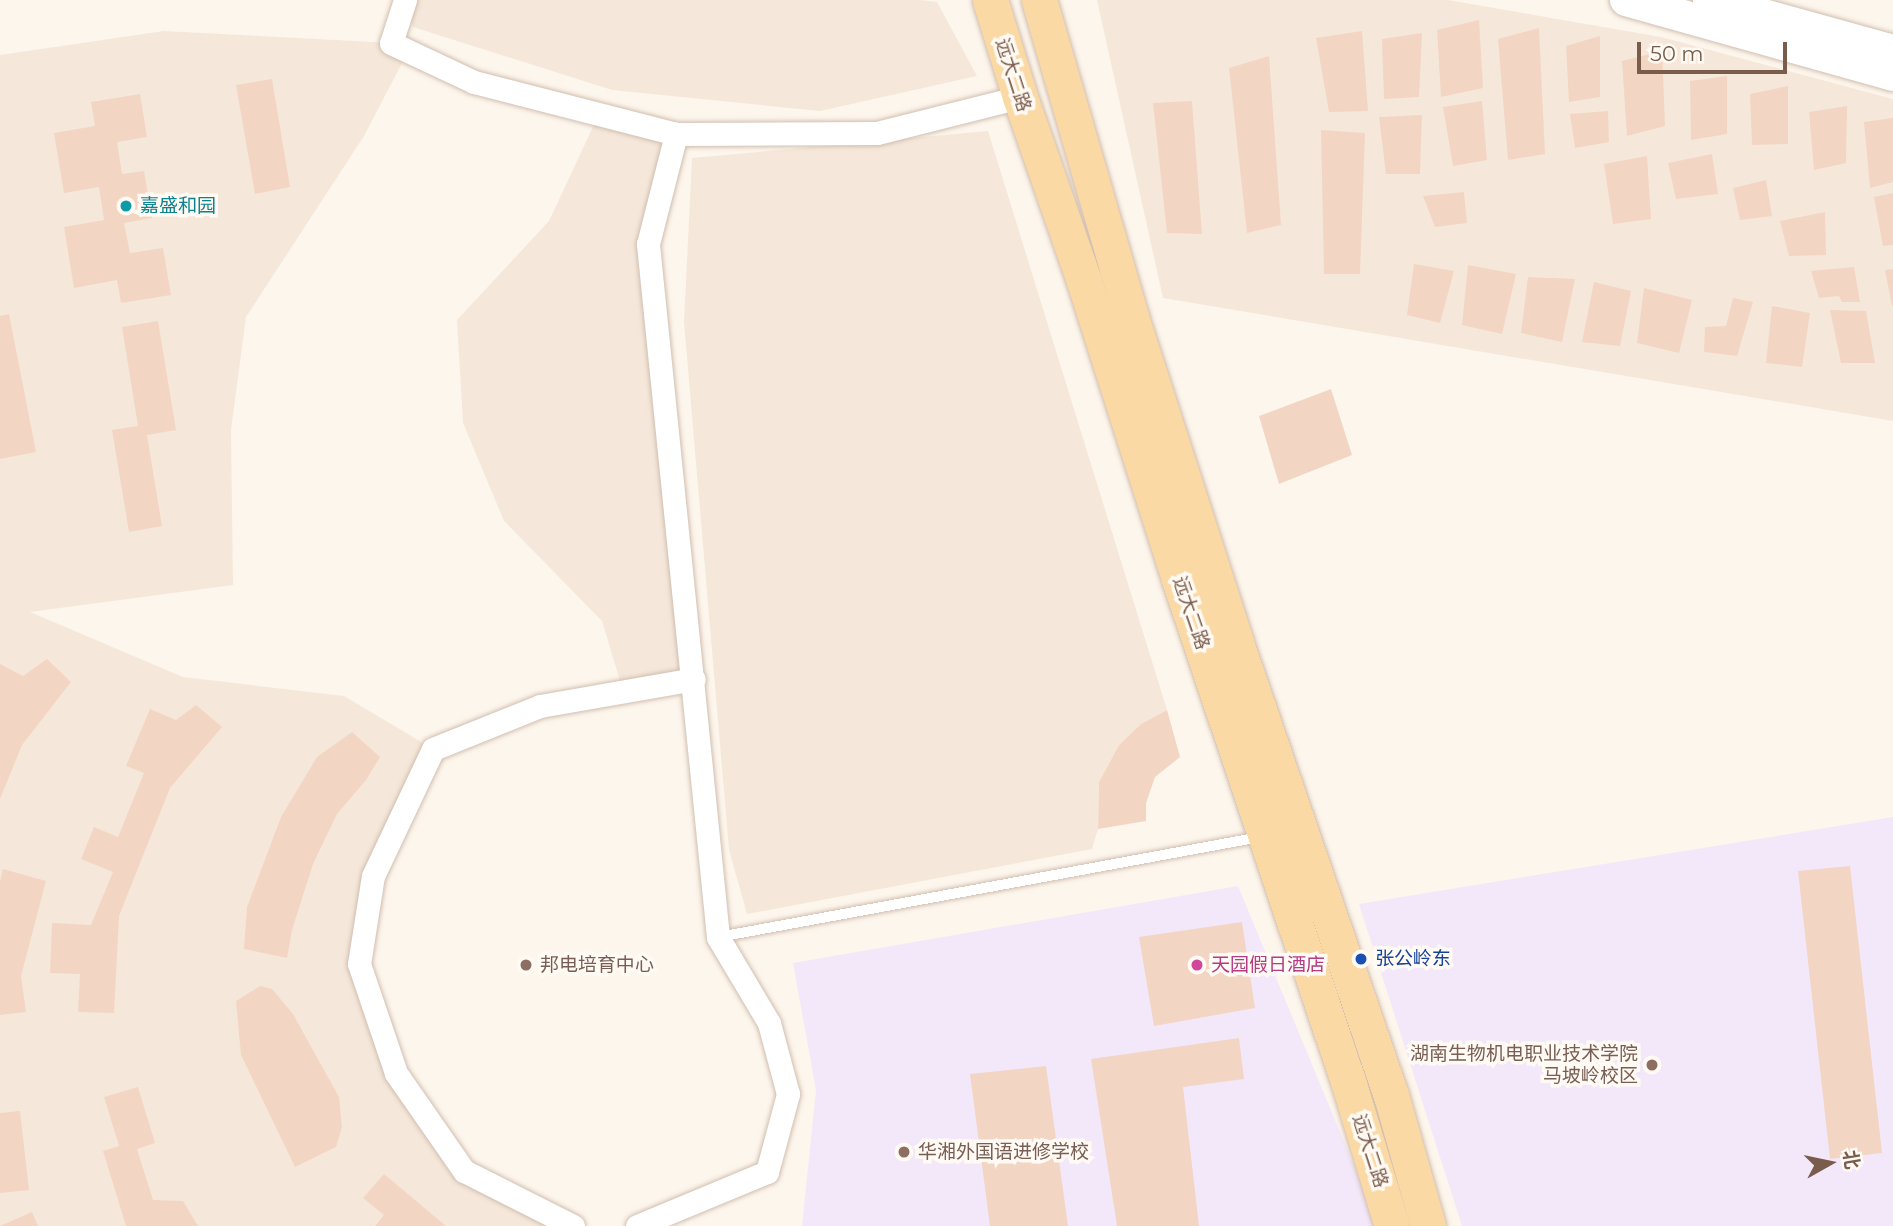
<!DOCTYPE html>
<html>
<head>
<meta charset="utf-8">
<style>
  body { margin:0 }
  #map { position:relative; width:1893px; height:1226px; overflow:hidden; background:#fdf6ec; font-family:Montserrat,"Noto Sans SC",sans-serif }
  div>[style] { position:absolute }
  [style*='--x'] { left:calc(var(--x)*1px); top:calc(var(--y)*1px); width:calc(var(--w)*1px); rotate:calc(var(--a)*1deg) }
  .residential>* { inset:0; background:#f5e8da }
  .education>* { inset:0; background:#f3e8fa }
  .building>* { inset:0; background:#f3d5c3 }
  .roads { filter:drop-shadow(0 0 2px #d1beb0) drop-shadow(0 0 2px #d1beb0) }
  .lane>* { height:10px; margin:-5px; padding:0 5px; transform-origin:5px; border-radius:5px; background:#fff }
  .street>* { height:23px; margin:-11.5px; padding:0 11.5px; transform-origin:11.5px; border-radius:11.5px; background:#fff }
  .secondary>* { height:32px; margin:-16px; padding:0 16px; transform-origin:16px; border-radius:16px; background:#fff }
  .primary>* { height:35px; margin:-17.5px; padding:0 17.5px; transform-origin:17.5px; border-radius:17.5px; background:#fbd9a5 }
  .dots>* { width:19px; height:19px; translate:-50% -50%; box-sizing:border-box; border:4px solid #fffaf3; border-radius:50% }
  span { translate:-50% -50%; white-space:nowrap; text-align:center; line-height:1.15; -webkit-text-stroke:7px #fffaf3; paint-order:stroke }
  .street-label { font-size:19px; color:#7a5c4d }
  .culture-label { font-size:19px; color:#0d838f }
  .left { translate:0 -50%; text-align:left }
  .transit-label { font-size:19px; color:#164399 }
  .education-label { font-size:19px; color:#785e54 }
  .right { translate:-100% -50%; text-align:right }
  .hotel-label { font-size:19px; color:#b23c85 }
  .north { position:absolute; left:1795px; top:1128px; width:70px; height:70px; -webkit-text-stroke:5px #fffaf3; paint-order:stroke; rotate:81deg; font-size:19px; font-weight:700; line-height:28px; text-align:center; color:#7a5c4d }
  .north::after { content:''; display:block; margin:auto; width:24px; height:32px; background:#7a5c4d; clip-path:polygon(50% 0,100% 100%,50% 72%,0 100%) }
  .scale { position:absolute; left:1637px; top:42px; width:150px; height:32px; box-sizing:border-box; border:4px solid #7a5c4d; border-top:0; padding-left:9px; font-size:21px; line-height:24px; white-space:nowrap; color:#7a5c4d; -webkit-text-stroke:5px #fffaf3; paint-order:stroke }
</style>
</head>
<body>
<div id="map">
  <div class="residential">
    <div style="clip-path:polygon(406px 0,920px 0,937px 2px,977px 76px,820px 111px,612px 90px,413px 27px)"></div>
    <div style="clip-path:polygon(1097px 0,1448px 0,1661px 37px,1893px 99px,1893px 421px,1163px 298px)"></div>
    <div style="clip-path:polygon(164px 31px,412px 44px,364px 136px,246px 317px,231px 430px,233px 585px,30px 612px,183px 677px,344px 696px,433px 749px,373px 876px,359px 965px,396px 1073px,464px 1171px,573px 1226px,0 1226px,0 55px)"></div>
    <div style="clip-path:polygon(599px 114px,676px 134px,643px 226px,694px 679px,623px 691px,602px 621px,504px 521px,463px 423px,457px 320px,549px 221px)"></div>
    <div style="clip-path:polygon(988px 131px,1167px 710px,1141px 724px,1119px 745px,1099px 782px,1098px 829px,1092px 849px,747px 914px,729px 850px,684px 322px,692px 158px)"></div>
  </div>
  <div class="education">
    <div style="clip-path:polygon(1893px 817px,1893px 1226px,1462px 1226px,1359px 904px)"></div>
    <div style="clip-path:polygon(1238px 886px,1379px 1226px,802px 1226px,816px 1090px,793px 963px)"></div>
  </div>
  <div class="building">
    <div style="clip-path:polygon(1479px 20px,1483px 88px,1441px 97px,1437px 30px)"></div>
    <div style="clip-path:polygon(1539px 28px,1545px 154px,1508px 160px,1498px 39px)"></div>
    <div style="clip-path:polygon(1362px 31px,1368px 111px,1329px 112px,1316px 38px)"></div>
    <div style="clip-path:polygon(1422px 33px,1419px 97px,1384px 99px,1382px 39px)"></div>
    <div style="clip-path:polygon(1600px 36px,1600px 97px,1569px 102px,1566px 46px)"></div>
    <div style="clip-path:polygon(1662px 51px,1665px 126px,1627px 136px,1622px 61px)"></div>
    <div style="clip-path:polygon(1269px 56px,1281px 225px,1247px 233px,1229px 68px)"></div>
    <div style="clip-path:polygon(1727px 76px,1727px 134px,1691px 140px,1690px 81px)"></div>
    <div style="clip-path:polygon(272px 79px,290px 187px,255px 194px,236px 85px)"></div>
    <div style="clip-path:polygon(1788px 86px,1788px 144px,1752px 145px,1750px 94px)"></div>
    <div style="clip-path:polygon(140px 94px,147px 137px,117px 142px,122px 174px,144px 171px,152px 218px,124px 223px,130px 253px,163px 248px,171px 295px,121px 303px,117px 280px,74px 288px,64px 227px,104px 220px,99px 187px,64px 193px,54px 133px,95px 126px,91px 102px)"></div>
    <div style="clip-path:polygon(1192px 101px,1202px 234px,1167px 233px,1153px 103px)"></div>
    <div style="clip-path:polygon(1482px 101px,1487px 160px,1453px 166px,1443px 107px)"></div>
    <div style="clip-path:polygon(1847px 106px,1846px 163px,1814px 170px,1809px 112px)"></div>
    <div style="clip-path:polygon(1608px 111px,1609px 142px,1575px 148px,1570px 114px)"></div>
    <div style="clip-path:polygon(1422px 115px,1420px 174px,1386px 174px,1379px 117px)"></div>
    <div style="clip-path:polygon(1893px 118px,1893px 182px,1870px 188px,1864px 122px)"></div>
    <div style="clip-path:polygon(1321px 130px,1365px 133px,1360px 274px,1324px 274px)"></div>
    <div style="clip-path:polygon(1712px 154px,1718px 194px,1676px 199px,1668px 163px)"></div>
    <div style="clip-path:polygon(1647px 156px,1651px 219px,1613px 224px,1604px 164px)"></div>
    <div style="clip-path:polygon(1766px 180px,1772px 216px,1740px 220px,1733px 188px)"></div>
    <div style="clip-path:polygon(1464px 192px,1467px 223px,1435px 227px,1423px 196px)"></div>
    <div style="clip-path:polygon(1893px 193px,1893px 245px,1883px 246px,1874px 197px)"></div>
    <div style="clip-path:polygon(1825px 212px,1826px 255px,1789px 256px,1780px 221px)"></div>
    <div style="clip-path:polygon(1414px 264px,1454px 271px,1440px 323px,1407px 315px)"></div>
    <div style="clip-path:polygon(1468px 265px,1516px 274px,1502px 334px,1462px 325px)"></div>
    <div style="clip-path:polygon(1854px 267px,1860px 302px,1842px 302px,1839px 296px,1819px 298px,1811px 271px)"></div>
    <div style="clip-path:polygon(1893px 269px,1893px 305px,1892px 306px,1885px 270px)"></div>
    <div style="clip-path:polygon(1528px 277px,1575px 279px,1562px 342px,1521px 333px)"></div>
    <div style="clip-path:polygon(1594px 282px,1631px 291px,1620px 346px,1582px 342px)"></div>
    <div style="clip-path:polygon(1644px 288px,1692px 300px,1679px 353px,1637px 343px)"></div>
    <div style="clip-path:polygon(1733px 298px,1753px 302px,1737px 356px,1704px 352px,1705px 327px,1726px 326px)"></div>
    <div style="clip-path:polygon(1772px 306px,1810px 313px,1802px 367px,1766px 363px)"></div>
    <div style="clip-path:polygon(1830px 310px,1866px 311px,1875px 363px,1841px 363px)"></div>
    <div style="clip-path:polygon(9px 314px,36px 452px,0 459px,0 316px)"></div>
    <div style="clip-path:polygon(158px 321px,176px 430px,147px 435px,162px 526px,129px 532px,112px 430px,138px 426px,122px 327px)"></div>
    <div style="clip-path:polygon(1331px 389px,1352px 455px,1279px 484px,1259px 416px)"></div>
    <div style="clip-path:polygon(47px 659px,71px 682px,22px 745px,0 799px,0 664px,23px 676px)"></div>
    <div style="clip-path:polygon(196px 705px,222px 727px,170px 788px,119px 916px,114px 1013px,78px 1012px,80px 974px,50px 973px,52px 923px,91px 925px,113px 872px,81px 859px,94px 827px,118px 837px,144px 773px,126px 766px,150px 709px,176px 720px)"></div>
    <div style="clip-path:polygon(1167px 710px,1180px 757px,1155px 777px,1146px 803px,1146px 821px,1098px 829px,1099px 782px,1119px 745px,1141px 724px)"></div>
    <div style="clip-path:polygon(352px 732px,380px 757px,366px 780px,337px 814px,313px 864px,292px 930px,287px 958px,244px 949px,247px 907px,281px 817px,317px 757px)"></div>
    <div style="clip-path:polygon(1850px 866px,1882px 1153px,1830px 1159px,1798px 871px)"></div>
    <div style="clip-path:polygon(3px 869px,46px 881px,21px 976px,26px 1012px,0 1015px,0 881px)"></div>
    <div style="clip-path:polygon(1242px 922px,1255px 1008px,1154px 1026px,1139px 937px)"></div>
    <div style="clip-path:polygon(260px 986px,272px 989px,293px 1014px,339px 1097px,342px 1127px,336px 1147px,295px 1167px,241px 1055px,236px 1001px)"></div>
    <div style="clip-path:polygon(1239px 1038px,1244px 1079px,1183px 1087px,1199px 1226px,1117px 1226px,1091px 1059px)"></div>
    <div style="clip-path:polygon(1046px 1066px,1068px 1226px,990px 1226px,970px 1074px)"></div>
    <div style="clip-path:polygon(138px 1087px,155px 1143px,137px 1149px,153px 1200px,183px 1201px,198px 1226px,126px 1226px,103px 1151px,119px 1146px,104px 1097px)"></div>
    <div style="clip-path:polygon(20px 1111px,29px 1190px,0 1193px,0 1113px)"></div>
    <div style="clip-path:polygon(384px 1174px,446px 1226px,375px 1226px,384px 1215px,363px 1198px)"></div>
    <div style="clip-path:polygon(32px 1212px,38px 1226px,0 1226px)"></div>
  </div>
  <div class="roads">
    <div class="lane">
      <div style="--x:719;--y:937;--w:550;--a:-10.47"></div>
    </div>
    <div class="street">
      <div style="--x:405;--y:0;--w:45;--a:108"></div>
      <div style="--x:391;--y:43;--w:92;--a:25.2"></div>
      <div style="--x:474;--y:82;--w:209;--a:14.4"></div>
      <div style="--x:676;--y:134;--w:201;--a:-0.3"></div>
      <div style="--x:877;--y:133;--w:147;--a:-14.1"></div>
      <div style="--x:573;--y:1226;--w:122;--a:-153.2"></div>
      <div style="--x:464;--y:1171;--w:119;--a:-124.8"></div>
      <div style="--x:396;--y:1073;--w:115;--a:-108.7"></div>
      <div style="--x:359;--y:964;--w:89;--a:-81"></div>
      <div style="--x:373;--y:876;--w:140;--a:-64.7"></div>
      <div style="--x:433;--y:749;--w:115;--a:-21.9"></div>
      <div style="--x:540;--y:706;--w:156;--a:-9.9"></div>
      <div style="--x:637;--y:1226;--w:141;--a:-22.6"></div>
      <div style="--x:767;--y:1172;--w:81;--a:-74.9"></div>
      <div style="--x:788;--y:1094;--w:73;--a:-105"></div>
      <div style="--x:769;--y:1023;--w:100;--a:-120.7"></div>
      <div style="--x:718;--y:937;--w:697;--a:-95.77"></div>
      <div style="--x:648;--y:244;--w:114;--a:-75.7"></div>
    </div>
    <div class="secondary">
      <div style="--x:1626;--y:0;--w:277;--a:15.7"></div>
      <div style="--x:1709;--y:0;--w:191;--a:15.5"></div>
    </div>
    <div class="primary">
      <div style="--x:990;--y:0;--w:102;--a:72.8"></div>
      <div style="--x:1020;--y:97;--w:195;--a:70.8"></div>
      <div style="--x:1084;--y:281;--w:313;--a:72.3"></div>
      <div style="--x:1179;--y:579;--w:533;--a:71.4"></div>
      <div style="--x:1349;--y:1084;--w:148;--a:73.2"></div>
      <div style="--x:1039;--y:0;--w:330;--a:73.8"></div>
      <div style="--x:1131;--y:317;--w:342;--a:72.1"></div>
      <div style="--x:1236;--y:643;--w:478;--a:71.1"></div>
      <div style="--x:1391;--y:1095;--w:136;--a:74.2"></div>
    </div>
  </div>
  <div class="dots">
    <div style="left:126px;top:206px;background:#0f9aa8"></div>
    <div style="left:1361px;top:959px;background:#1a4fb4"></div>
    <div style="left:526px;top:965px;background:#8d6e63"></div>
    <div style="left:1197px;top:965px;background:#d1479c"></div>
    <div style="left:1652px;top:1065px;background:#8d6e63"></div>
    <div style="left:904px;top:1152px;background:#8d6e63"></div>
  </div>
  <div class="street-label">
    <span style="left:1013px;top:75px;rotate:72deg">远大二路</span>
    <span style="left:1191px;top:613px;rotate:71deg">远大二路</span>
    <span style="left:1370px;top:1151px;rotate:72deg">远大二路</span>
  </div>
  <div class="culture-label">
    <span class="left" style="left:140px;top:206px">嘉盛和园</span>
  </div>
  <div class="transit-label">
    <span class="left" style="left:1375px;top:959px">张公岭东</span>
  </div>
  <div class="education-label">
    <span class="left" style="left:540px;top:965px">邦电培育中心</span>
    <span class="right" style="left:1638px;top:1065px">湖南生物机电职业技术学院<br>马坡岭校区</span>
    <span class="left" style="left:918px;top:1152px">华湘外国语进修学校</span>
  </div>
  <div class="hotel-label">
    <span class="left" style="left:1211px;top:965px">天园假日酒店</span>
  </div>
  <div class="north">北</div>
  <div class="scale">50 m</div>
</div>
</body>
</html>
